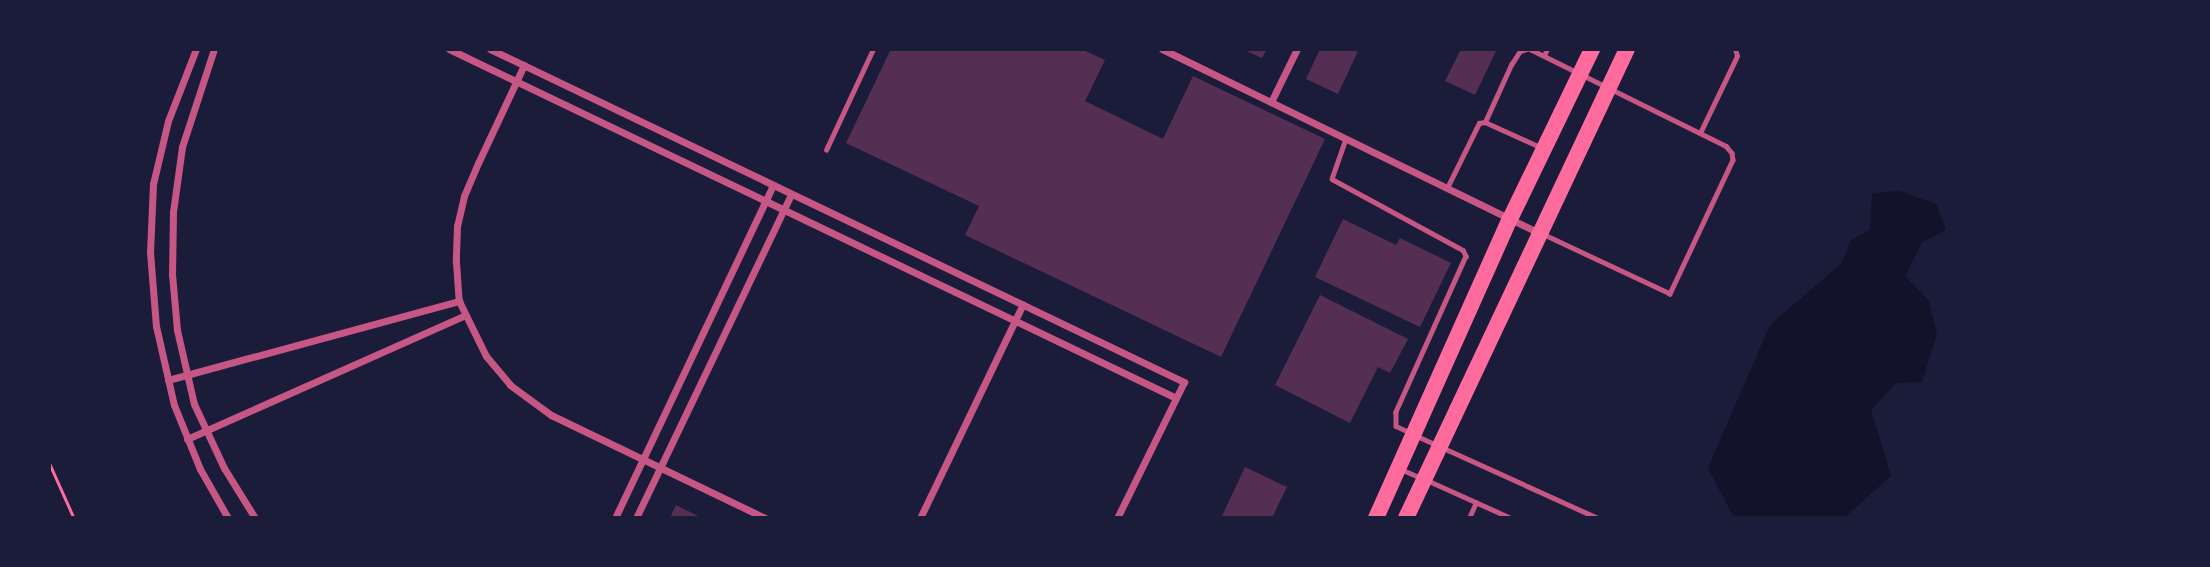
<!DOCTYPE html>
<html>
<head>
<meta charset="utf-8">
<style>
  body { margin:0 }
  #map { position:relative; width:2210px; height:567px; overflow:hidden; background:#1b1b3a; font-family:"Public Sans",sans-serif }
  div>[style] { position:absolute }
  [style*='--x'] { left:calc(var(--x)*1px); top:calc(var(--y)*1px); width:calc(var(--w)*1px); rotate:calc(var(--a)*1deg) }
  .water>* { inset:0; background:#12122b }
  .building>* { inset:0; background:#542f53 }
  .path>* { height:2.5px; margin:-1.25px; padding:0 1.25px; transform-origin:1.25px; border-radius:1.25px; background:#ff6b9d }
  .service>* { height:4.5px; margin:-2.25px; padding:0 2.25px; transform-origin:2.25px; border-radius:2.25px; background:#c65784 }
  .minor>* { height:7px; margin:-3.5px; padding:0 3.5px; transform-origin:3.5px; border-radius:3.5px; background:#c65784 }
  .trunk>* { height:16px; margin:-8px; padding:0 8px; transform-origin:8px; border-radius:8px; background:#ff6b9d }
  span { translate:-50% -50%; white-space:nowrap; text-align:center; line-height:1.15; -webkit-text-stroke:6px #1b1b3a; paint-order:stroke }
  .frame { position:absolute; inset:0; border:51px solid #1b1b3a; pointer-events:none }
</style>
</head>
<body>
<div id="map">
  <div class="water">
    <div style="clip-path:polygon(1899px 191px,1936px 204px,1946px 230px,1922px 242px,1905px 276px,1929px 301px,1937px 334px,1922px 382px,1896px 383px,1871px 410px,1891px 476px,1846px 516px,1734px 518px,1708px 468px,1770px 325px,1842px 263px,1851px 240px,1870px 230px,1872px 193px)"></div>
  </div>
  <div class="building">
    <div style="clip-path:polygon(891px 49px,1081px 49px,1105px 60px,1085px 101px,1163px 139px,1193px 76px,1325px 139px,1221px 357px,965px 235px,979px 206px,846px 143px)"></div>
    <div style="clip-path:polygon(1242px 49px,1267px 49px,1262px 58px)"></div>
    <div style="clip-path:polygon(1320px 49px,1359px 49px,1338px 94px,1306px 79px)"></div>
    <div style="clip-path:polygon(1461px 49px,1497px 49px,1475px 95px,1445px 81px)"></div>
    <div style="clip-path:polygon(1343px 219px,1396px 245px,1400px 238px,1451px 263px,1420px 327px,1315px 277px)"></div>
    <div style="clip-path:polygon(1320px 295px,1408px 339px,1390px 373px,1378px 367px,1350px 423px,1275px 385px)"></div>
    <div style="clip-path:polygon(1245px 467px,1287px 487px,1272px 518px,1221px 518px)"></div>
    <div style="clip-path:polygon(676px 505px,702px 518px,670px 518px)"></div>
  </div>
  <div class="path">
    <div style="--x:49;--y:462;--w:61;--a:65.9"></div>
  </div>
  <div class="service">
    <div style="--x:1530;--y:49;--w:219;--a:26.3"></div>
    <div style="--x:1726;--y:146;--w:9;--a:49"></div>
    <div style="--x:1732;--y:153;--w:7;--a:82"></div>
    <div style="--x:1733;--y:160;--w:148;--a:115.2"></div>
    <div style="--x:1670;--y:294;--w:139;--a:-154.9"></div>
    <div style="--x:1544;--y:56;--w:8;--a:-67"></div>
    <div style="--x:1485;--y:122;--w:63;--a:-65.5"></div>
    <div style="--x:1511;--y:65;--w:17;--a:-57"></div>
    <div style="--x:1520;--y:51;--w:7;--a:-16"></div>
    <div style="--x:1700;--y:133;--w:85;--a:-64.3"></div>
    <div style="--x:1737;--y:56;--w:7;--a:-106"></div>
    <div style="--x:1346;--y:139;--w:42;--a:109.3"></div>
    <div style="--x:1332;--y:179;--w:149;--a:28.5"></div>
    <div style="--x:1463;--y:250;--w:7;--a:63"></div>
    <div style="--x:1466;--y:256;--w:171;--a:114.2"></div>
    <div style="--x:1396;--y:412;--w:14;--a:90"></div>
    <div style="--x:1396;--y:426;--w:14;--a:25"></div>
    <div style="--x:826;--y:150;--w:111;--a:-65"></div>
    <div style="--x:1447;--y:188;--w:72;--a:-63.8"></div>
    <div style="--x:1479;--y:123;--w:6;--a:-9"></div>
    <div style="--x:1485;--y:122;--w:60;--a:24.4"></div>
    <div style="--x:1417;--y:436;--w:199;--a:24.4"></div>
    <div style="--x:1403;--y:470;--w:20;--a:24"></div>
    <div style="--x:1429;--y:481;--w:90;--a:24.3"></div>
    <div style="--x:1469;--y:518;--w:17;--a:-66"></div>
  </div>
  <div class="minor">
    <div style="--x:196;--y:49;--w:77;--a:111.3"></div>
    <div style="--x:168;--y:121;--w:65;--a:103.4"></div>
    <div style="--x:153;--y:184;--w:68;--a:92.5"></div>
    <div style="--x:150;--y:252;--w:74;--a:85.4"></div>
    <div style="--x:156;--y:326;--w:81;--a:77.2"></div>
    <div style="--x:174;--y:405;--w:69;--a:67.9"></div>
    <div style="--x:200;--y:469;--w:56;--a:60.3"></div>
    <div style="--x:214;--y:49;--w:103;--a:108.1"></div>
    <div style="--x:182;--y:147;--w:66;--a:97.9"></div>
    <div style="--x:173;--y:212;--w:62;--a:90.9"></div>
    <div style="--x:172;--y:274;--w:56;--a:84.9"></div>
    <div style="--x:177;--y:330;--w:76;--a:77.1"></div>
    <div style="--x:194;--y:404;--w:71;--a:64.9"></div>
    <div style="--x:224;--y:468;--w:59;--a:58.2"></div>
    <div style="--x:449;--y:49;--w:806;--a:25.64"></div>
    <div style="--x:490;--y:49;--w:770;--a:25.63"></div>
    <div style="--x:1184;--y:382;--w:152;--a:116.2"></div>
    <div style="--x:1162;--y:49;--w:420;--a:26"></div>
    <div style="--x:524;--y:65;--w:108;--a:115.1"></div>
    <div style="--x:478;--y:163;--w:36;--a:113"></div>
    <div style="--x:464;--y:196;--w:31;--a:103"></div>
    <div style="--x:457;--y:226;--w:36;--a:92"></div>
    <div style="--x:456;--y:262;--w:39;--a:86"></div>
    <div style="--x:459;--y:301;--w:61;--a:63.9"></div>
    <div style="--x:486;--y:356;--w:38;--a:50"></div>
    <div style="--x:510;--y:385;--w:51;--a:36.2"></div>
    <div style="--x:551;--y:415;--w:237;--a:25.7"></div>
    <div style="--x:1271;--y:102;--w:59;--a:-63.9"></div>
    <div style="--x:168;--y:380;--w:302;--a:-15.2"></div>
    <div style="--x:187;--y:439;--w:304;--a:-24"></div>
    <div style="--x:615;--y:518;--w:368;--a:-64.6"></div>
    <div style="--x:636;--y:518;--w:359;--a:-64.4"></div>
    <div style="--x:920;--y:518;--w:237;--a:-64.3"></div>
  </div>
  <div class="trunk">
    <div style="--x:1376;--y:518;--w:328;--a:-65.9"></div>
    <div style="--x:1510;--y:219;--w:189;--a:-64.2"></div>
    <div style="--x:1406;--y:518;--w:518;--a:-64.77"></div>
  </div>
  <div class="frame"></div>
</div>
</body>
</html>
